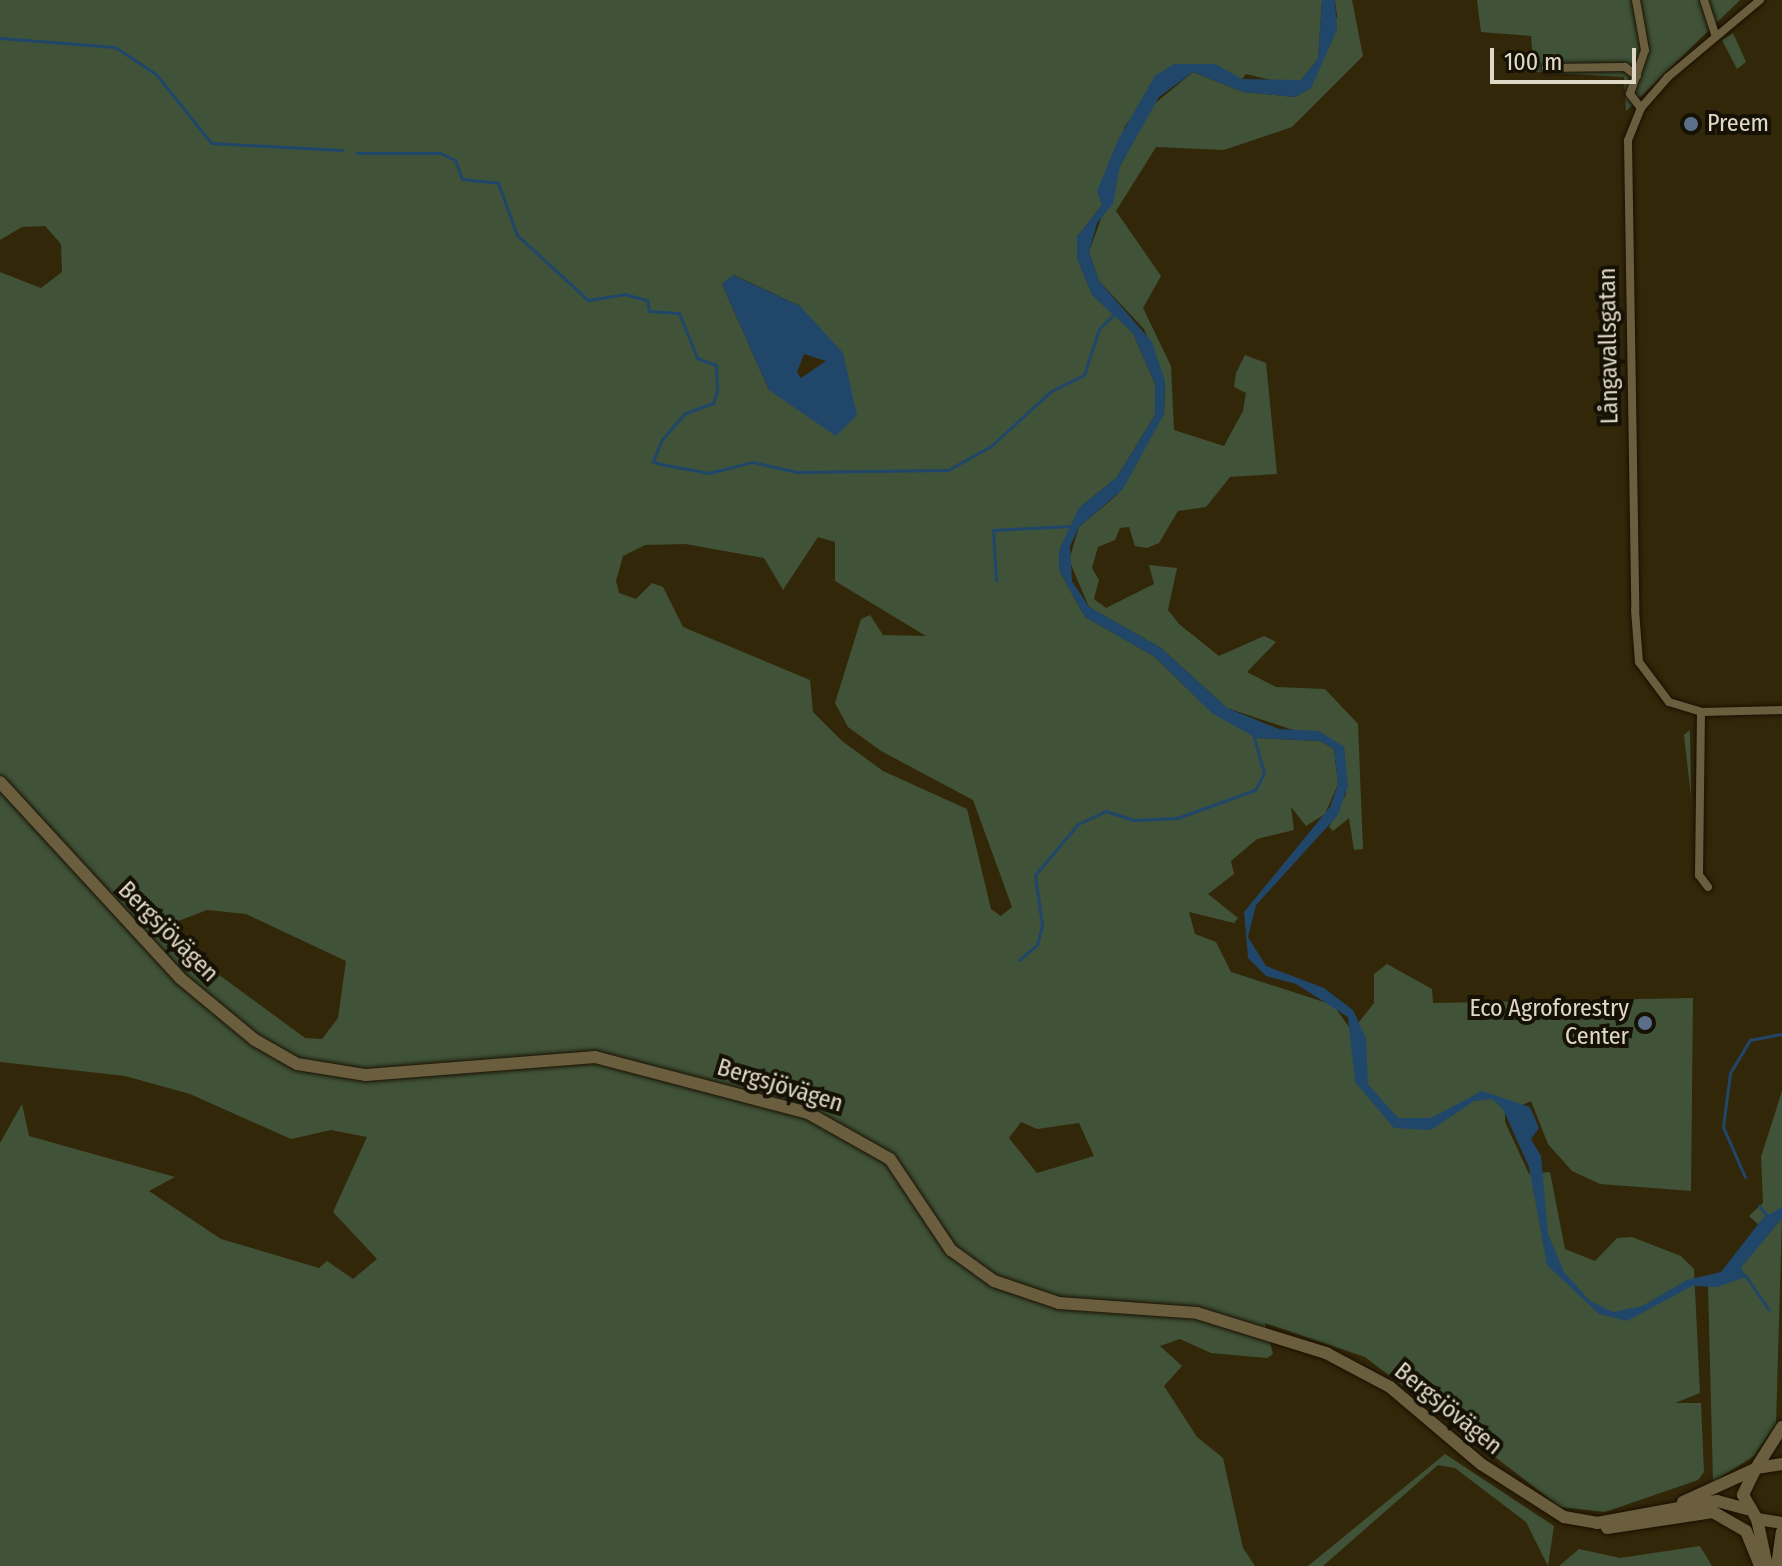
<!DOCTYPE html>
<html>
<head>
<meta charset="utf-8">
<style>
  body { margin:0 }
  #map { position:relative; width:1782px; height:1566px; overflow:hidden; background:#332709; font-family:"Fira Sans Condensed",sans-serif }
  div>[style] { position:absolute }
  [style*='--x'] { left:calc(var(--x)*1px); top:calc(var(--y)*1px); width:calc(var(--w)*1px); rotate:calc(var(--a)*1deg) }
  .green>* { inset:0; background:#405338 }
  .water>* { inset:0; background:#204669 }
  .stream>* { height:3px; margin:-1.5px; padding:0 1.5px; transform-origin:1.5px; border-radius:1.5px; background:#204669 }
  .roads { filter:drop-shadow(0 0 2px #191000) drop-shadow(0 0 2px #191000) }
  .street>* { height:8px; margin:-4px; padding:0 4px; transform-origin:4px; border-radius:4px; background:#6b5e3f }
  .secondary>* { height:12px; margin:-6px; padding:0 6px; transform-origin:6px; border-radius:6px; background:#6b5e3f }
  .dots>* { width:22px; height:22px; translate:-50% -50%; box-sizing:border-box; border:4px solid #161105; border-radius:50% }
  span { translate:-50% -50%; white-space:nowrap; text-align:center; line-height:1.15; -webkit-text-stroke:8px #161105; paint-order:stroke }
  .poi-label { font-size:24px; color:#e0d8c7 }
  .left { translate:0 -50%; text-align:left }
  .right { translate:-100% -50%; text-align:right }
  .street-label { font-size:24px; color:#e0d8c7 }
  .scale { position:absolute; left:1490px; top:48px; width:146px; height:36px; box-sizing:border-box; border:4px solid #e0d8c7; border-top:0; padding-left:10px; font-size:24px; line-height:28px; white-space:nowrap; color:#e0d8c7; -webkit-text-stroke:6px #161105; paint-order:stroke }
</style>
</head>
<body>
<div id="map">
  <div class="green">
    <div style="clip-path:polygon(evenodd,0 0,1322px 0,1318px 59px,1301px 80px,1288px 84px,1246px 74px,1241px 80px,1215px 64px,1174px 64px,1125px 126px,1102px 205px,1077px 237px,1077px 258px,1092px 294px,1133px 333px,1155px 384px,1155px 415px,1117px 477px,1079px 508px,1059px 570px,1085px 617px,1155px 657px,1202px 703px,1256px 738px,1320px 741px,1334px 749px,1338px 784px,1325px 814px,1306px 826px,1291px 807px,1294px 830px,1257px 839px,1231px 861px,1234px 874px,1208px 894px,1238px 918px,1234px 923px,1189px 912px,1195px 934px,1216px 942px,1231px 972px,1333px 1005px,1352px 1031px,1374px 1003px,1374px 974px,1387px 964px,1432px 989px,1433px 1003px,1693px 998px,1691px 1191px,1600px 1184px,1572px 1171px,1548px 1144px,1531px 1101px,1505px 1113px,1505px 1122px,1529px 1174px,1550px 1172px,1565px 1249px,1595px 1261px,1617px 1238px,1632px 1237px,1681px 1256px,1694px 1269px,1700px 1393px,1675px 1403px,1701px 1403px,1704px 1472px,1698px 1480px,1605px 1512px,1560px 1507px,1365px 1357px,1265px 1323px,1273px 1354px,1267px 1358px,1211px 1353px,1180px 1339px,1160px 1346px,1182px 1366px,1164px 1386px,1197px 1437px,1223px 1458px,1243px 1548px,1255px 1566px,0 1566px,0 1143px,22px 1104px,29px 1136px,175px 1177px,149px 1191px,221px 1239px,319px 1268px,327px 1261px,353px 1279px,377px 1259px,333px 1212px,367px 1137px,331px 1130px,291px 1139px,190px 1094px,125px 1076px,0 1062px,0 272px,41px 288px,62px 272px,61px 244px,45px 226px,22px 227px,0 240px,0 0,734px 275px,800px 306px,857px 415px,769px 390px,722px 284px,734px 275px,0 0,818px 537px,835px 542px,835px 581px,926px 636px,883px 635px,870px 615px,861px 619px,835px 703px,848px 727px,881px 751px,973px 800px,1012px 907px,1001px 916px,991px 909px,967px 809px,883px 771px,842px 741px,813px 712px,810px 680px,683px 627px,663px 587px,652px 583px,636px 599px,619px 593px,616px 581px,623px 556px,645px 545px,685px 544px,764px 558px,783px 590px,818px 537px,0 0,207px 910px,246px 914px,346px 961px,338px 1018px,322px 1039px,305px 1038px,192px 955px,173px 923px,207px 910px,0 0,1021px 1122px,1037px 1129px,1079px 1123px,1094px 1156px,1037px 1173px,1009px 1138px,1021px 1122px)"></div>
    <div style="clip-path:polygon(1335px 0,1352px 0,1363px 56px,1292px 127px,1224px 150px,1156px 147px,1116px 211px,1161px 276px,1143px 308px,1171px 366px,1174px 430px,1224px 446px,1243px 411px,1246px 393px,1234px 387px,1236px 373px,1245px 355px,1266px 363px,1277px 474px,1230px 477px,1206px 507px,1178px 511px,1159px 543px,1147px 548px,1135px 546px,1129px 527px,1120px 528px,1115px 540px,1098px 547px,1092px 568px,1099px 580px,1094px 599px,1106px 608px,1154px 584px,1149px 565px,1177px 568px,1168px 610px,1179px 624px,1219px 656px,1264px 636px,1276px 642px,1247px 672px,1276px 687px,1325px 689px,1358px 724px,1363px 849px,1354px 850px,1349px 818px,1333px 831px,1329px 827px,1346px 794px,1344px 747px,1227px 708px,1161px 648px,1089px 607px,1069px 560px,1079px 527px,1117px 495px,1164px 414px,1165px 381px,1144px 329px,1099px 281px,1089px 252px,1120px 166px,1153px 105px,1193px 72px,1243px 92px,1295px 97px,1311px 88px,1337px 16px)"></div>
    <div style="clip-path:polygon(1477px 0,1740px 0,1626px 111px,1624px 77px,1534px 72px,1531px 36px,1481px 32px)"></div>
    <div style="clip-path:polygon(1733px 33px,1746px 62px,1737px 69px,1722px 40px)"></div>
    <div style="clip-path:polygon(1690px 730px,1691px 797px,1684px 735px)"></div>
    <div style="clip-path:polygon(1782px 1091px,1782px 1207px,1761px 1227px,1749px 1216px,1763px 1203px,1761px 1157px)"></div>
    <div style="clip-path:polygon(1782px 1218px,1776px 1424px,1754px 1456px,1713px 1482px,1708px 1285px,1746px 1276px,1740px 1268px)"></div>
    <div style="clip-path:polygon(1445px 1454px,1554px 1526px,1548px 1566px,1526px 1522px,1455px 1468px,1438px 1465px,1323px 1566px,1308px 1566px)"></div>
    <div style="clip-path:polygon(1700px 1546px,1712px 1566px,1559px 1566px,1579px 1549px,1620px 1558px)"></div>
  </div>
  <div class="water">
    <div style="clip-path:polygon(1322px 0,1335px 0,1337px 30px,1311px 88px,1295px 97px,1243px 92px,1193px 72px,1159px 97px,1120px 166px,1113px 204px,1097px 223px,1089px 252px,1099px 281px,1152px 342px,1165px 381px,1164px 414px,1123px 489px,1079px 527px,1070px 546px,1072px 581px,1089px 607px,1161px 648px,1227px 708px,1279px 729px,1319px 731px,1344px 747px,1348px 785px,1338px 815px,1256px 905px,1248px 937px,1266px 966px,1324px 988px,1353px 1010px,1366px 1038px,1368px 1084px,1398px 1118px,1431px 1118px,1482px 1091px,1530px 1107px,1539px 1128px,1531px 1139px,1541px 1156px,1548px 1234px,1564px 1272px,1590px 1301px,1613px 1312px,1642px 1306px,1687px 1280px,1721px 1272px,1763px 1218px,1782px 1207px,1782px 1218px,1741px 1268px,1746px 1277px,1717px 1287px,1692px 1286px,1627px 1321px,1599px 1314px,1547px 1265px,1529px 1167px,1503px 1109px,1492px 1099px,1474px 1101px,1431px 1130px,1394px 1128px,1355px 1082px,1348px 1017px,1296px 984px,1266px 976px,1248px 958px,1244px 912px,1330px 807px,1338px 784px,1334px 749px,1320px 741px,1256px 738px,1212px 713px,1155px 657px,1085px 617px,1059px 570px,1059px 550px,1079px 508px,1117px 477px,1155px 415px,1155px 384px,1133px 333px,1092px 295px,1077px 258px,1077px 237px,1102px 205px,1097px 191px,1118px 140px,1155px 76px,1174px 64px,1215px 64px,1242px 79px,1301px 80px,1318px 59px)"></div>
    <div style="clip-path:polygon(evenodd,733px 275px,800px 306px,843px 353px,857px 415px,836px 436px,769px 390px,722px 284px,733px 275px,804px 354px,826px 361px,801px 378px,797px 372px,804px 354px)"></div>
  </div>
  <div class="stream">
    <div style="--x:0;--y:38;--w:115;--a:4.5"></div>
    <div style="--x:115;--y:47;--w:49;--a:33.4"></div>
    <div style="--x:156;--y:74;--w:88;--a:51.4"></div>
    <div style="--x:211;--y:143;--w:131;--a:3.1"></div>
    <div style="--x:357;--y:153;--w:83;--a:0"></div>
    <div style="--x:440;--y:153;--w:17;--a:25"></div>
    <div style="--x:455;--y:160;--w:20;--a:70"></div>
    <div style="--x:462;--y:179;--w:36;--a:6"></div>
    <div style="--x:498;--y:183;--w:55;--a:69.9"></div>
    <div style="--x:517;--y:235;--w:96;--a:42.5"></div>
    <div style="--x:588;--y:300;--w:36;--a:-9"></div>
    <div style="--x:624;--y:294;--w:24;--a:15"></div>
    <div style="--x:647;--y:300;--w:11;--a:80"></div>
    <div style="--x:649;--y:311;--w:30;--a:4"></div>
    <div style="--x:679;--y:313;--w:48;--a:68.2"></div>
    <div style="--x:697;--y:358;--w:20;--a:20"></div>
    <div style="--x:716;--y:365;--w:26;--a:88"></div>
    <div style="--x:717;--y:391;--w:13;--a:108"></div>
    <div style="--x:713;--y:403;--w:30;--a:160"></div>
    <div style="--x:685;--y:413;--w:35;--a:131"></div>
    <div style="--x:662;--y:439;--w:24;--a:112"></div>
    <div style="--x:653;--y:461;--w:8;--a:23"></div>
    <div style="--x:660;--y:464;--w:50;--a:10.4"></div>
    <div style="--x:709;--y:473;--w:44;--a:-14.3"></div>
    <div style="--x:752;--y:462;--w:46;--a:12.5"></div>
    <div style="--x:797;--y:472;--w:151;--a:-0.8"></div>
    <div style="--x:948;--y:470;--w:49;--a:-29.2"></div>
    <div style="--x:991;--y:446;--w:81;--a:-42.5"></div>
    <div style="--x:1051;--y:391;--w:37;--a:-26"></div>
    <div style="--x:1084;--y:375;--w:48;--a:-71.9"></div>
    <div style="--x:1099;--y:329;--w:25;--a:-45"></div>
    <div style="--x:996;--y:580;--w:50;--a:-93.4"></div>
    <div style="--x:993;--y:530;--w:78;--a:-2.9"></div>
    <div style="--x:1019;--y:960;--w:23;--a:-40"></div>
    <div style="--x:1037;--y:945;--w:21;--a:-76"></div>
    <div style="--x:1042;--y:925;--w:50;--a:-98"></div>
    <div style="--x:1035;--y:875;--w:67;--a:-49.9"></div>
    <div style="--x:1078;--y:824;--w:31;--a:-25"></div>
    <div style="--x:1106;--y:811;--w:29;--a:18"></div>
    <div style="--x:1134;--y:820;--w:43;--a:-2.7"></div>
    <div style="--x:1177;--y:818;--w:83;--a:-19.7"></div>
    <div style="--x:1255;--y:790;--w:19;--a:-62"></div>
    <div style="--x:1264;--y:773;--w:41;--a:-105.8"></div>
    <div style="--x:1745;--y:1177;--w:55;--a:-113.7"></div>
    <div style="--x:1723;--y:1127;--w:54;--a:-82.6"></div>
    <div style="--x:1730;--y:1073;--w:39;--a:-59"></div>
    <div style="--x:1750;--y:1040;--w:33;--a:-11"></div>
    <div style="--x:1759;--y:1206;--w:16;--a:50"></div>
    <div style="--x:1745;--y:1275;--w:42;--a:55.6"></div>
  </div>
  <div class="roads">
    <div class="street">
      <div style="--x:1636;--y:0;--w:51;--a:79.8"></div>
      <div style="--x:1645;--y:50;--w:46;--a:108.8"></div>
      <div style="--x:1630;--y:94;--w:18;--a:52"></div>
      <div style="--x:1704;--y:0;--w:38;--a:72"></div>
      <div style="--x:1760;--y:0;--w:120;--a:140.1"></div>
      <div style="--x:1668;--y:77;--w:41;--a:131.1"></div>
      <div style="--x:1641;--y:108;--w:35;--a:112"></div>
      <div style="--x:1628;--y:141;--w:469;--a:89.1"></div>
      <div style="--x:1635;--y:610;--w:52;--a:85.6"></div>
      <div style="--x:1639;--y:662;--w:50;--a:53.1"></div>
      <div style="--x:1669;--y:702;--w:34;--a:17"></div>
      <div style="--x:1701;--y:712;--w:81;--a:-1.4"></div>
      <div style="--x:1546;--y:68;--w:79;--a:-0.7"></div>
      <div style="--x:1625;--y:67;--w:15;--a:37"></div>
      <div style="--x:1701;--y:712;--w:163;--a:90.7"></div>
      <div style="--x:1699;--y:875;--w:15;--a:53"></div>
    </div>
    <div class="secondary">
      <div style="--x:0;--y:782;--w:266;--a:47.4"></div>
      <div style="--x:180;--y:978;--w:97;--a:39.6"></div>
      <div style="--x:255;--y:1040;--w:48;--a:29.7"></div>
      <div style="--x:297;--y:1064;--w:70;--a:9.1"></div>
      <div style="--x:366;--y:1075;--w:230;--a:-4.5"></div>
      <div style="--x:595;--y:1057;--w:220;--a:14.7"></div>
      <div style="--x:808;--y:1113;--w:94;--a:29.3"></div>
      <div style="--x:890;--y:1159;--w:110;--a:56.2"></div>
      <div style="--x:951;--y:1250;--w:53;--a:35.8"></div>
      <div style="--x:994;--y:1281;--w:69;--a:18.7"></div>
      <div style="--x:1059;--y:1303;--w:138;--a:4.1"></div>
      <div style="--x:1197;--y:1313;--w:135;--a:17.2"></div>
      <div style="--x:1326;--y:1353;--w:72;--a:28"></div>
      <div style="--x:1390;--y:1387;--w:119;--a:40.2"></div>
      <div style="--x:1481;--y:1464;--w:98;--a:32.6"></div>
      <div style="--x:1564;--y:1517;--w:34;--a:10"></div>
      <div style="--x:1597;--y:1523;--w:122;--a:-10.4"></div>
      <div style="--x:1717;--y:1501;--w:31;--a:15"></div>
      <div style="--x:1782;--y:1464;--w:26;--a:171"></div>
      <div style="--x:1756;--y:1468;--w:30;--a:116"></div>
      <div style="--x:1743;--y:1495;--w:28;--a:60"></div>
      <div style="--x:1757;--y:1519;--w:25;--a:9"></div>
      <div style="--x:1758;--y:1465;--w:45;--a:-57.7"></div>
      <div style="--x:1683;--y:1502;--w:77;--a:-24.6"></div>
      <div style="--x:1757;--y:1519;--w:48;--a:78"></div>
      <div style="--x:1607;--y:1528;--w:107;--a:-8.6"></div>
      <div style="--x:1713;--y:1512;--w:38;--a:30"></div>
      <div style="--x:1746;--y:1531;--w:38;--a:68"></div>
      <div style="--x:1777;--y:1566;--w:34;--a:-82"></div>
    </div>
  </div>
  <div class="dots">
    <div style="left:1691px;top:124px;background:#5c6f8a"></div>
    <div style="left:1645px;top:1023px;background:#5c6f8a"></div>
  </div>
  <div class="poi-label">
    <span class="left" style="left:1707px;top:124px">Preem</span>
    <span class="right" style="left:1629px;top:1023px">Eco Agroforestry<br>Center</span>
  </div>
  <div class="street-label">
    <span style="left:1609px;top:346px;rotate:-91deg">Långavallsgatan</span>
    <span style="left:168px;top:932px;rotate:45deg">Bergsjövägen</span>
    <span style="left:780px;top:1086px;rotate:17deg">Bergsjövägen</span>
    <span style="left:1448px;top:1409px;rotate:39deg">Bergsjövägen</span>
  </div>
  <div class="scale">100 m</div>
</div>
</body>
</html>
